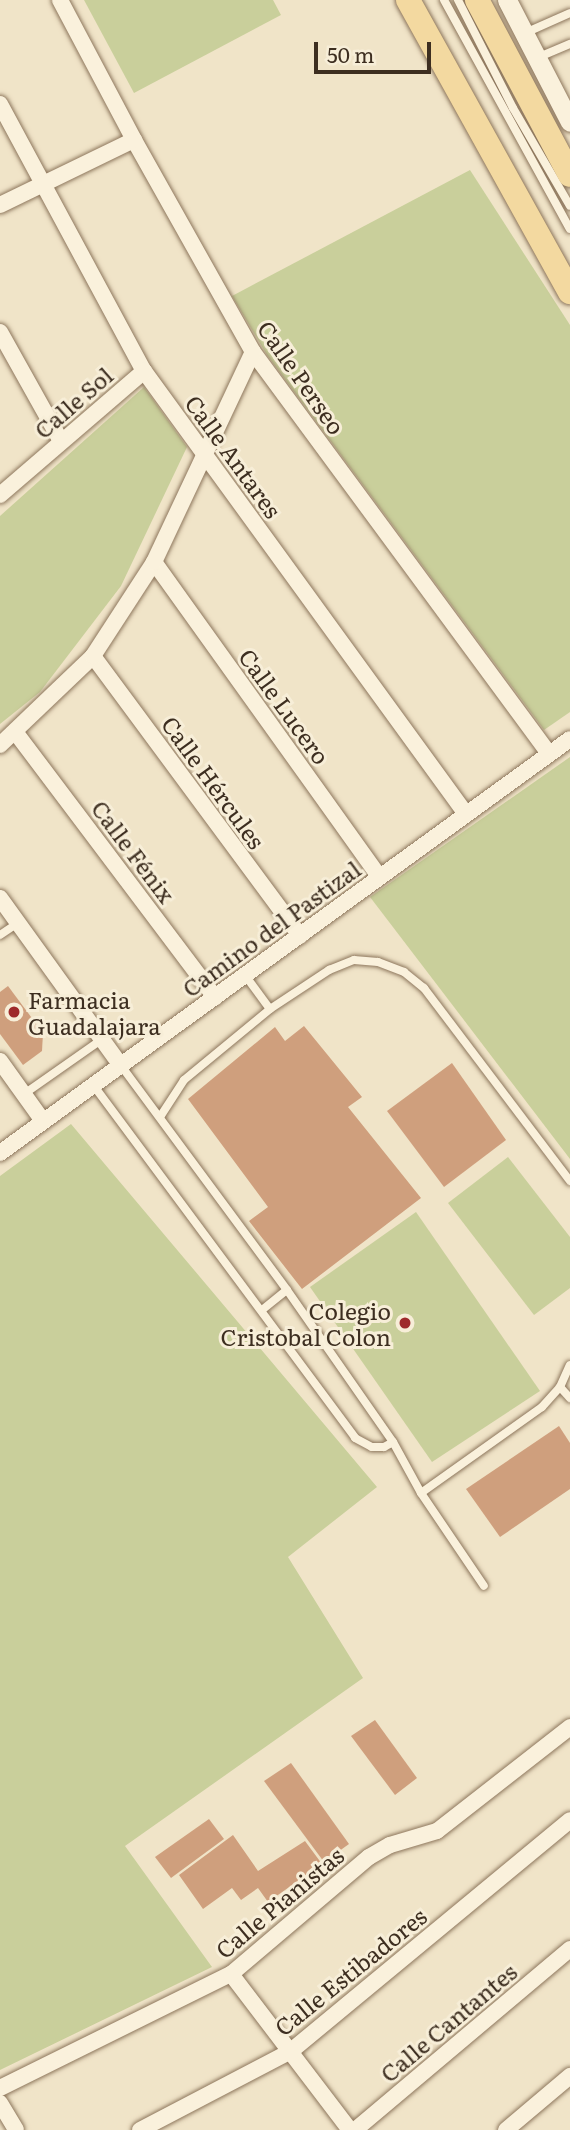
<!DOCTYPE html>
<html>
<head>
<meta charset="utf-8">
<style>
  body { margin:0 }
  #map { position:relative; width:570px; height:2130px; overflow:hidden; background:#f0e4c8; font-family:Literata,serif }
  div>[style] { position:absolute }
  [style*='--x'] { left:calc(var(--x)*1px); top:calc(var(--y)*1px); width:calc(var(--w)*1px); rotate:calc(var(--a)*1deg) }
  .green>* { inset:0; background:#c9cf9b }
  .building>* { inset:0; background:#cf9f7d }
  .roads { filter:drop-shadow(0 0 2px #8d765c) drop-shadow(0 0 2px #8d765c) }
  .service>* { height:8px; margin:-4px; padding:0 4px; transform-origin:4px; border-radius:4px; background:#faf1dc }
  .minor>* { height:16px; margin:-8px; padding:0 8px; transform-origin:8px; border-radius:8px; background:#faf1dc }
  .tertiary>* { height:19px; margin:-9.5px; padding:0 9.5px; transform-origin:9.5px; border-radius:9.5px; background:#faf1dc }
  .primary>* { height:24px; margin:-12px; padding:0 12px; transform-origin:12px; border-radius:12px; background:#f3d9a0 }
  .dots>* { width:19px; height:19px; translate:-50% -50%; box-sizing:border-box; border:4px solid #f7eed8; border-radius:50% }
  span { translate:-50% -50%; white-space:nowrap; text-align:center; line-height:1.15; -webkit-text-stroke:6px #f7eed8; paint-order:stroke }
  .street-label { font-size:23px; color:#3d2e20 }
  .poi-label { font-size:23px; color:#3d2e20 }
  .left { translate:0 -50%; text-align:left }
  .right { translate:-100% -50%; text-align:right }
  .scale { position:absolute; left:314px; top:42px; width:117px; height:32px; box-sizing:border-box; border:4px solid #3d2e20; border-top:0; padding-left:9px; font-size:21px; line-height:24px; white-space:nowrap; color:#3d2e20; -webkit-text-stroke:5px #f7eed8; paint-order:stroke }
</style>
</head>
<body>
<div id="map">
  <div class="green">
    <div style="clip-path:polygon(84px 0,273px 0,281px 15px,134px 93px)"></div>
    <div style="clip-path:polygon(470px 170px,570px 325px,570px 712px,544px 730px,267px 355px,232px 296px)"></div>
    <div style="clip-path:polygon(144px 387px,187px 447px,121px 586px,40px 692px,0 724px,0 516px)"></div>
    <div style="clip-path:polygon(570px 757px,570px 1159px,370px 897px)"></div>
    <div style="clip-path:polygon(71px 1124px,377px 1487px,288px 1557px,363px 1678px,125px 1846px,212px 1967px,0 2070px,0 1176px)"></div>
    <div style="clip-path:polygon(508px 1157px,570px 1237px,570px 1288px,534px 1315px,448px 1203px)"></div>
    <div style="clip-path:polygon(416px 1212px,540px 1391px,432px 1462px,310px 1287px)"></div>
  </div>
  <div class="building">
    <div style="clip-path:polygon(8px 986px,43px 1033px,42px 1051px,23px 1065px,0 1034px,0 992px)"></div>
    <div style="clip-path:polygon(304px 1026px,362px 1097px,348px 1107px,421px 1198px,302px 1289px,249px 1221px,268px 1207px,188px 1099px,275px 1027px,285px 1041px)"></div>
    <div style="clip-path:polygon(452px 1063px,506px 1140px,444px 1187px,387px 1111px)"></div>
    <div style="clip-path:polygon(559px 1426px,570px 1443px,570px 1489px,500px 1537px,466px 1489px)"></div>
    <div style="clip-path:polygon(375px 1720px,417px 1778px,395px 1795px,351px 1736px)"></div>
    <div style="clip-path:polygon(291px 1763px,349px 1844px,324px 1862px,264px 1781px)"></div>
    <div style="clip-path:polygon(209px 1819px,224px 1839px,171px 1878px,155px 1857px)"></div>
    <div style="clip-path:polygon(233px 1835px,258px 1871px,305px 1841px,322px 1864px,268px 1902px,258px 1888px,241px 1900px,232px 1888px,203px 1909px,179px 1875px)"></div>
  </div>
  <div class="roads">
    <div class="service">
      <div style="--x:444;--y:0;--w:261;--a:61.2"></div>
      <div style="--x:458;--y:0;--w:121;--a:63"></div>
      <div style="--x:513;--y:108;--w:113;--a:59.8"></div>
      <div style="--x:525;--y:33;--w:49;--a:-24"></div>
      <div style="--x:539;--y:57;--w:34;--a:-23"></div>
      <div style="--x:0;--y:935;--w:22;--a:-34"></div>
      <div style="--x:245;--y:975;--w:42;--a:53.7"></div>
      <div style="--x:94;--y:1086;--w:438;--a:53.4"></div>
      <div style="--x:355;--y:1438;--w:19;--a:28"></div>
      <div style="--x:372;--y:1447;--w:12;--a:0"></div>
      <div style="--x:384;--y:1447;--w:10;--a:-29"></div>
      <div style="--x:393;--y:1442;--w:185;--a:-124.9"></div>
      <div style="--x:287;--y:1290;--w:279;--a:-126.5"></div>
      <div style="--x:24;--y:1094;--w:94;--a:-35"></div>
      <div style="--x:160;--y:1117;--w:44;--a:-57"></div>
      <div style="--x:184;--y:1080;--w:112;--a:-39.5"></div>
      <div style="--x:270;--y:1009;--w:71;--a:-33.5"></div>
      <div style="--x:329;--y:970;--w:27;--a:-22"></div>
      <div style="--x:354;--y:960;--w:24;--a:5"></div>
      <div style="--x:378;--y:962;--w:28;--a:21"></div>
      <div style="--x:404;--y:972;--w:26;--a:39"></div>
      <div style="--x:424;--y:988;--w:242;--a:52.9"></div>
      <div style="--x:262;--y:1310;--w:32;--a:-39"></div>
      <div style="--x:560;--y:1387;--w:15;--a:48"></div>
      <div style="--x:393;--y:1442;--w:58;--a:61.2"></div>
      <div style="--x:421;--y:1493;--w:148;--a:-35.4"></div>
      <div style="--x:542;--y:1407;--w:27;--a:-48"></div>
      <div style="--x:560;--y:1387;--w:24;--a:-66"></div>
      <div style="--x:421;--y:1493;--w:112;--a:55.9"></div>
    </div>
    <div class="minor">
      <div style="--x:60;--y:0;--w:158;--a:62.1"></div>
      <div style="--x:134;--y:140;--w:243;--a:60.7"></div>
      <div style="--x:253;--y:352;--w:499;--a:53.6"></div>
      <div style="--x:0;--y:104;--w:303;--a:61.7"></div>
      <div style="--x:144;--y:371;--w:548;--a:53.99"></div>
      <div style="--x:0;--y:205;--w:149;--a:-25.9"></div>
      <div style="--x:0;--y:332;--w:125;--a:60.8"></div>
      <div style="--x:0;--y:495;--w:190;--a:-40.7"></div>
      <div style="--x:154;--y:562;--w:386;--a:54.4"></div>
      <div style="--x:93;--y:656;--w:348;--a:53.5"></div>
      <div style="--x:16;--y:733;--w:331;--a:53"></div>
      <div style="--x:0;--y:745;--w:129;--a:-43.7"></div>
      <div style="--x:93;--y:656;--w:112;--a:-57"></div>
      <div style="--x:154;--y:562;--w:232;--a:-64.8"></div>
      <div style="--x:0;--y:898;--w:207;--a:54.2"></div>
      <div style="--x:0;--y:1061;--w:74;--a:54.4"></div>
      <div style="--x:0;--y:1153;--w:704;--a:-35.99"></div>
      <div style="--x:231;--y:1974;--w:196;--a:52.7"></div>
      <div style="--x:0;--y:2088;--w:258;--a:-26.3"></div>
      <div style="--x:231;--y:1974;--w:181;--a:-40.3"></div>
      <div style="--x:369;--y:1857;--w:24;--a:-30"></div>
      <div style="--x:390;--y:1845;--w:49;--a:-16.6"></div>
      <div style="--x:437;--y:1831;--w:169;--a:-38"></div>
      <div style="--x:0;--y:2103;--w:31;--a:59"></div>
      <div style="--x:140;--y:2130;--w:170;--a:-27.6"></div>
      <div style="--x:291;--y:2051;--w:362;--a:-39.6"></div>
      <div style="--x:355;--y:2130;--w:281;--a:-40.1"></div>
      <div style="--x:506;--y:2130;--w:84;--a:-40.2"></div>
    </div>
    <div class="tertiary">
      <div style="--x:507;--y:0;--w:137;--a:62.7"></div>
    </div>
    <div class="primary">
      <div style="--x:408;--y:0;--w:334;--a:61"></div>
      <div style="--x:477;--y:0;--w:198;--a:62"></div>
    </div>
  </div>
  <div class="dots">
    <div style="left:14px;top:1012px;background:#9e2a2b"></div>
    <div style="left:405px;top:1323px;background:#9e2a2b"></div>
  </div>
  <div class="street-label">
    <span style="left:302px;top:377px;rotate:55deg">Calle Perseo</span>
    <span style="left:73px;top:402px;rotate:-41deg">Calle Sol</span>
    <span style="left:234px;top:456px;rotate:54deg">Calle Antares</span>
    <span style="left:285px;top:706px;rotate:54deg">Calle Lucero</span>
    <span style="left:214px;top:782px;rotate:54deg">Calle Hércules</span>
    <span style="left:134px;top:851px;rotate:53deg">Calle Fénix</span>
    <span style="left:271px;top:928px;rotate:-36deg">Camino del Pastizal</span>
    <span style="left:279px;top:1902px;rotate:-40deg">Calle Pianistas</span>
    <span style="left:350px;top:1971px;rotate:-39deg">Calle Estibadores</span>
    <span style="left:448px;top:2022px;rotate:-40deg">Calle Cantantes</span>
  </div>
  <div class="poi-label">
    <span class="left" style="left:28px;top:1012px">Farmacia<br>Guadalajara</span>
    <span class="right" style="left:391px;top:1323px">Colegio<br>Cristobal Colon</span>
  </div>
  <div class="scale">50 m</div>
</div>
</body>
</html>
